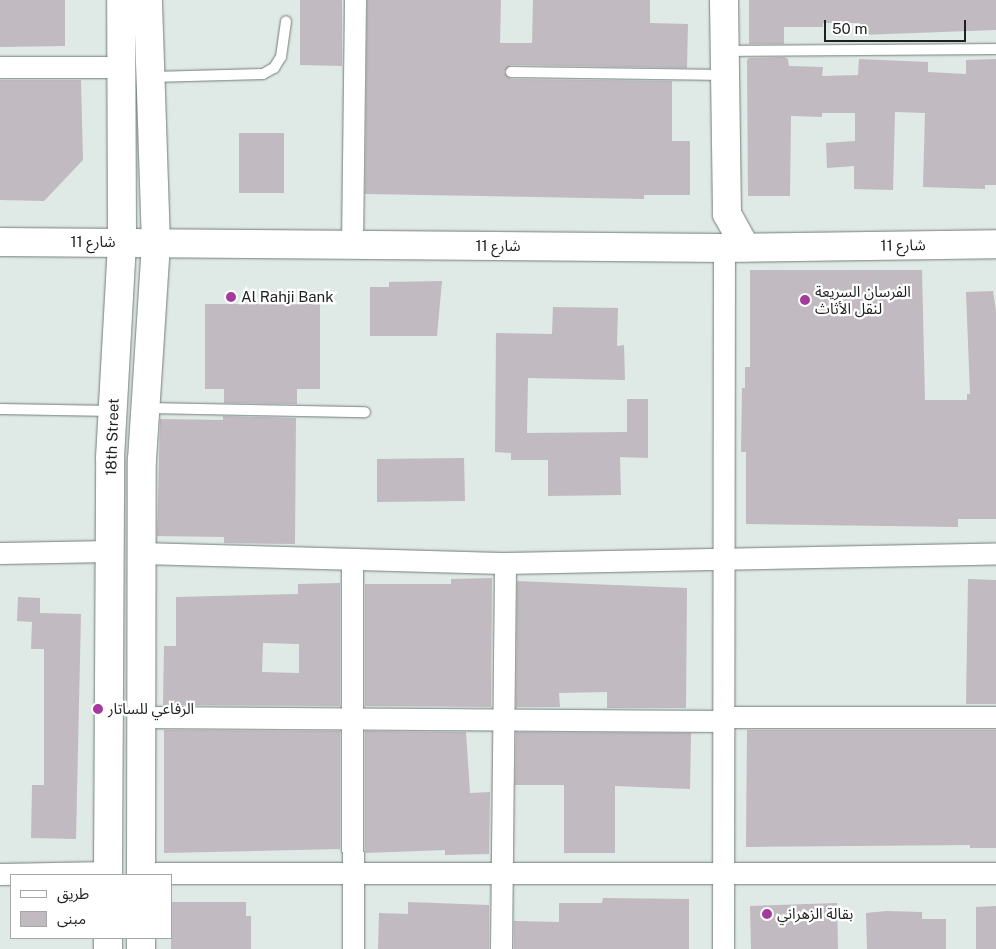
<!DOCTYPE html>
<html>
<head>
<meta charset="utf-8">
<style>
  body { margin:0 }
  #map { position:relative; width:996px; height:949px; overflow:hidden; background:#dfe9e5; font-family:"Public Sans","Noto Sans Arabic",sans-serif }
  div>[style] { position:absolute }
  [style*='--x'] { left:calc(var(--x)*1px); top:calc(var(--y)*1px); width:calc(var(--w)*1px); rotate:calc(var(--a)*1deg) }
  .building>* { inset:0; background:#c1bac0 }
  .roads { filter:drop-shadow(0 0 1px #737d79) drop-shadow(0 0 1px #737d79) }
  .lane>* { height:10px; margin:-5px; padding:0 5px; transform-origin:5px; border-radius:5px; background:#fff }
  .street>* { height:21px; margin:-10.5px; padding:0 10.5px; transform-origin:10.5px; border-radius:10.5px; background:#fff }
  .secondary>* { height:28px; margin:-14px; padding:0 14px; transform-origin:14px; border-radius:14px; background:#fff }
  .dots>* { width:14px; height:14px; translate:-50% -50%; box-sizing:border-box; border:2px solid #fff; border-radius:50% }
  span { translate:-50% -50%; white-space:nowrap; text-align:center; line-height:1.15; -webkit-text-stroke:4.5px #fff; paint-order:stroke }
  .street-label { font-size:15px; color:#1e2120 }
  .poi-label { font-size:15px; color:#1e2120 }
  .left { translate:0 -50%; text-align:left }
  .legend { position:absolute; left:10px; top:874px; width:162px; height:65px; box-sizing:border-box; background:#fff; border:1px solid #a5a6a6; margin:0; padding:6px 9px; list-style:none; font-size:15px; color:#1e2120 }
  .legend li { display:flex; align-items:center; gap:10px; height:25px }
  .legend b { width:25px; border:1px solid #a5a6a6 }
  .scale { position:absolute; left:824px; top:20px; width:142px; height:22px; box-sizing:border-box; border:2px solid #1e2120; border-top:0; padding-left:6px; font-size:15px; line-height:18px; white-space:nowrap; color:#1e2120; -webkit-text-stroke:4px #fff; paint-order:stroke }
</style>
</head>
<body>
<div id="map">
  <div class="building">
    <div style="clip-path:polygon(0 0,65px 0,65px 46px,0 47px)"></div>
    <div style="clip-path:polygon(300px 0,342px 0,342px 66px,300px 65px)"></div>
    <div style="clip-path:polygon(367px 0,501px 0,500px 43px,532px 43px,533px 0,650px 0,650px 23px,688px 24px,687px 68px,511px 65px,504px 72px,511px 79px,672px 81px,672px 141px,690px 141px,690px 195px,644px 195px,644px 199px,365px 194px)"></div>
    <div style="clip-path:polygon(749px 0,996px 0,996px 30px,860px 35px,860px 23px,823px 23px,823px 27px,784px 27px,784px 44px,749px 44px)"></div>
    <div style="clip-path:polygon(784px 57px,788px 59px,789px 66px,823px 67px,822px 76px,858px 75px,859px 59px,928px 62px,928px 72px,966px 74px,966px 60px,996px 59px,996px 185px,985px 185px,985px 189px,923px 187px,925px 113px,895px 112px,893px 190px,854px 189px,854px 166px,827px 168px,826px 143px,855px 141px,855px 113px,822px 113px,822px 117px,791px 116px,790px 196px,748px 196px,747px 60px,749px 58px)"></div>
    <div style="clip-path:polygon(0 80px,81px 80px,83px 160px,44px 201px,0 200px)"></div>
    <div style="clip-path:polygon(239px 133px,284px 133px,284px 193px,239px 193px)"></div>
    <div style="clip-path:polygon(750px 270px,922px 270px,925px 400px,967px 400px,967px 394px,970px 394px,966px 292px,993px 291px,996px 311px,996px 519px,958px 519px,958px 527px,746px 524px,746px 452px,741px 452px,742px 388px,745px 388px,745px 367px,750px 367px)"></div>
    <div style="clip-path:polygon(442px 281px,437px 336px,370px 336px,370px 287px,389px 287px,389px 282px)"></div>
    <div style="clip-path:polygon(205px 304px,320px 304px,320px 389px,297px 389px,297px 404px,224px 403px,224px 389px,205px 389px)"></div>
    <div style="clip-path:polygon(553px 307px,618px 308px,617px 346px,624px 345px,625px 380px,528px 378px,527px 433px,627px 432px,627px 399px,648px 399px,648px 458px,620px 457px,621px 495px,548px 496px,548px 460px,511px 460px,511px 453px,495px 452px,496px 333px,552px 334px)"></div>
    <div style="clip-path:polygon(223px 416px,296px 418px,295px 544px,224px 543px,224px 537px,157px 536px,160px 419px,223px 420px)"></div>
    <div style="clip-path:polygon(464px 458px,465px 501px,377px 502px,377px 459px)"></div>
    <div style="clip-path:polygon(492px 578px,491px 707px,365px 706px,365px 584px,451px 584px,451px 579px)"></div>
    <div style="clip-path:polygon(968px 579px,996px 580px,996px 704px,966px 704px)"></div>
    <div style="clip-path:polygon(517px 581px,687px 588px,686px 708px,607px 708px,607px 692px,559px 693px,560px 707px,516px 707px)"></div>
    <div style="clip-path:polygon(evenodd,340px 583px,340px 706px,163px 705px,164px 646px,176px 646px,176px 597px,298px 594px,298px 584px,340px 583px,263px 643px,299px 644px,299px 673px,262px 672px,263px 643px)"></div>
    <div style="clip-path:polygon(18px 597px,40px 598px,40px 613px,81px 614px,76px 839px,31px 838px,32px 785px,44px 785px,44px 649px,31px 649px,32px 622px,17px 621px)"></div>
    <div style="clip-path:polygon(164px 730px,340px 731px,340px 849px,164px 853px)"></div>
    <div style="clip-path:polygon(747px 730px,996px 730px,996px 848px,970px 848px,970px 845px,746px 847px)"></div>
    <div style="clip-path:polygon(365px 731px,466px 732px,470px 793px,490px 792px,489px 854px,445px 855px,445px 850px,365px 853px)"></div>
    <div style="clip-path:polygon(516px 732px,691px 733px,690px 789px,615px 786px,615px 853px,564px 853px,564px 785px,515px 785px)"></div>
    <div style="clip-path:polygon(603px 898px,689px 899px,689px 949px,514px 949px,514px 921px,559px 922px,559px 903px,602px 903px)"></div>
    <div style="clip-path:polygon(171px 902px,246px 902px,246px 916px,251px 916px,251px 949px,171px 949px)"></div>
    <div style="clip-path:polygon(408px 902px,489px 905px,489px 949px,378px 949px,379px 913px,408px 914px)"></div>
    <div style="clip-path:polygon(837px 903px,838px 949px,751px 949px,750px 906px)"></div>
    <div style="clip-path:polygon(996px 906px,996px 949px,976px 949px,976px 907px)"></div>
    <div style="clip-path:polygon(886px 911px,922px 912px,922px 919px,946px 919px,946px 949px,867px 949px,866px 913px)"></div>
  </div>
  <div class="roads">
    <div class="lane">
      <div style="--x:725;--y:51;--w:271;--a:-0.4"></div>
      <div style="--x:511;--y:72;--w:214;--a:0.8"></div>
      <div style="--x:152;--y:77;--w:111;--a:-1.5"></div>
      <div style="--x:263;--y:74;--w:13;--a:-29"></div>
      <div style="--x:274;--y:68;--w:13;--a:-58"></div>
      <div style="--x:281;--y:57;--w:36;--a:-82"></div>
      <div style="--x:147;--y:408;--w:218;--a:1.1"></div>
      <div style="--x:0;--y:409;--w:112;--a:1"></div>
    </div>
    <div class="street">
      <div style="--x:0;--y:67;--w:120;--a:0"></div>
      <div style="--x:352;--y:245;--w:245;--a:-89.3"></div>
      <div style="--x:0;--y:553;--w:110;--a:-1"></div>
      <div style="--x:141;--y:553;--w:364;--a:1.6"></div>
      <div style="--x:505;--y:563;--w:491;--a:-1.1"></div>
      <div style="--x:352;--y:559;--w:390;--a:89.9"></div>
      <div style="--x:142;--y:717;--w:582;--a:0.39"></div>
      <div style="--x:724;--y:717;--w:272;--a:0"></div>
      <div style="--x:141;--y:873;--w:855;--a:0"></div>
      <div style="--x:0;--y:874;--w:108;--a:-1.1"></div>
      <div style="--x:501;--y:949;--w:386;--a:-89.4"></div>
      <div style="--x:723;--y:949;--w:701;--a:-89.92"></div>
    </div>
    <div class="secondary">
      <div style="--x:724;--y:0;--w:214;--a:89.2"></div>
      <div style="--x:727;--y:214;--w:38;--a:61"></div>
      <div style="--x:0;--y:242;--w:724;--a:0.47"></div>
      <div style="--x:724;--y:248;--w:272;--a:-0.8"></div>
      <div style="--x:108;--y:875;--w:417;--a:-89.7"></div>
      <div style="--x:110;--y:458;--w:216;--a:-86.8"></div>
      <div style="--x:122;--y:242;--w:242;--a:-90.2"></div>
      <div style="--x:141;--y:875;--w:415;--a:-89.9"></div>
      <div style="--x:142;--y:460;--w:216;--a:-86.3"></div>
      <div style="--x:156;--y:244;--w:244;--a:-91.9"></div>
      <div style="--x:108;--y:938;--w:11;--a:90"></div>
      <div style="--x:141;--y:949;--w:11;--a:-90"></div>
    </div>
  </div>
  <div class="dots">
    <div style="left:231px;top:297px;background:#a43a9b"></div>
    <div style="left:805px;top:300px;background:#a43a9b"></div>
    <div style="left:98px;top:709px;background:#a43a9b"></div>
    <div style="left:767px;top:914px;background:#a43a9b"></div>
  </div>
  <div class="street-label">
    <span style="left:93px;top:242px">شارع 11</span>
    <span style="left:903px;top:245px;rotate:-1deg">شارع 11</span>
    <span style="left:498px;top:246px">شارع 11</span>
    <span style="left:112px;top:437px;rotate:-88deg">18th Street</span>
  </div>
  <div class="poi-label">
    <span class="left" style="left:815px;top:300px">الفرسان السريعة<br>لنقل الأثاث</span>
    <span class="left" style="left:241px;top:297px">Al Rahji Bank</span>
    <span class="left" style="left:108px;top:709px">الرفاعي للساتار</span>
    <span class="left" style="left:777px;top:914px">بقالة الزهراني</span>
  </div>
  <ul class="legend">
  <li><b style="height:6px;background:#fff"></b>طريق</li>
  <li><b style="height:14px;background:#c1bac0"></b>مبنى</li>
  </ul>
  <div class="scale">50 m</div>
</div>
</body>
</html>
